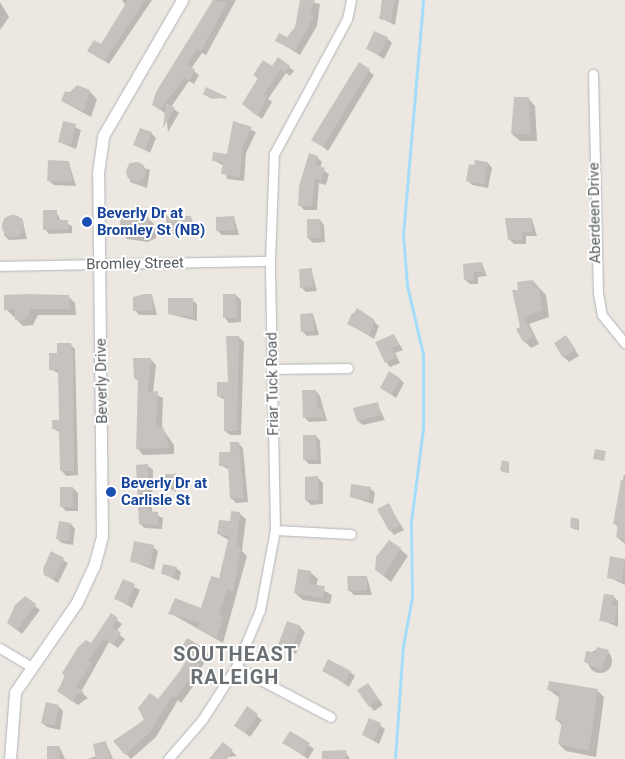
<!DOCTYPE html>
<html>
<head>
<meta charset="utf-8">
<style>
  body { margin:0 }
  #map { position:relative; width:625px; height:759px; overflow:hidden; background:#ece8e1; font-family:Roboto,sans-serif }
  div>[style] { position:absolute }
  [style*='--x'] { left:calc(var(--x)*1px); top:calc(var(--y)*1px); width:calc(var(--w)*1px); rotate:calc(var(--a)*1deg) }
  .shadow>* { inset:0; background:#0003 }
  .round { border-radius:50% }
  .stream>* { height:3px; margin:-1.5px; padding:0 1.5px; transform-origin:1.5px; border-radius:1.5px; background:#a3ddfa }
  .building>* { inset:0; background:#c6c3be }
  .roads { filter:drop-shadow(0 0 1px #b2b4b8) drop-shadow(0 0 1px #b2b4b8) }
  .street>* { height:9px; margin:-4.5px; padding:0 4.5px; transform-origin:4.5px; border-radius:4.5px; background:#fff }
  .secondary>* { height:11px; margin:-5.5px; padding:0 5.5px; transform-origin:5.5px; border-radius:5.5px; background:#fff }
  .dots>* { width:14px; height:14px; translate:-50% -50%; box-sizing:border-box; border:2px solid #fff; border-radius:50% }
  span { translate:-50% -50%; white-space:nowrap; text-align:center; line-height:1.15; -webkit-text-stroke:4px #fff; paint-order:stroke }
  .transit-label { font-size:15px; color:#164399; font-weight:700 }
  .left { translate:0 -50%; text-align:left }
  .street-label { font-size:15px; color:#595e61 }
  .district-label { font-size:20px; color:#6a7073; font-weight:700; letter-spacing:1px }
</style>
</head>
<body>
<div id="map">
  <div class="shadow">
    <div style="clip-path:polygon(122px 0,152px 0,109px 64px,89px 51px,101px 45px,126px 6px)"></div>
    <div style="clip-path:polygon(215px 0,236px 0,206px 55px,202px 53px,191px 69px,199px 75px,194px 84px,189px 81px,171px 107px,179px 113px,168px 132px,166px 114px,154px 105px)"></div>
    <div style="clip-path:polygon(302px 0,320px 4px,317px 26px,300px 55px,276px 40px,287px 38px,296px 27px)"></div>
    <div style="clip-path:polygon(382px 0,399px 0,395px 25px,380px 18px)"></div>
    <div style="clip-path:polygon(0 2px,9px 17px,0 30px)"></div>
    <div style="clip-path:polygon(387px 38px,392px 43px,384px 59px,368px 49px)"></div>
    <div style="clip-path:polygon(360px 64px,374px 75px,328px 151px,313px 139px)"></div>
    <div style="clip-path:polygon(289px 67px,294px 71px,290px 76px,286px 73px,268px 99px,272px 102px,262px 119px,249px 109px,258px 79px,254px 75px)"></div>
    <div style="clip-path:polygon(207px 89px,226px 98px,227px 99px,206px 96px)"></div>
    <div style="clip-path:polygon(89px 91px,97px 99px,91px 117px,62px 101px,66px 92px)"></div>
    <div style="clip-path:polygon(528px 98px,535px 106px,537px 141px,520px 141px,512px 134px)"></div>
    <div style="clip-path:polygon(64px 122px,81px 130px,76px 149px,59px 142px)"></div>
    <div style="clip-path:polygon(234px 122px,256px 132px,246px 153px,244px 181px,227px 179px,224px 166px,213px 160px,228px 155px)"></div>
    <div style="clip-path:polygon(151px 133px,156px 138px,150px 153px,135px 144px)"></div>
    <div style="clip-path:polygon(317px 157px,322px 162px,320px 168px,329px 174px,326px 185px,319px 183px,317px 210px,304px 210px,300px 205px)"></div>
    <div style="clip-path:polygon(69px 163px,76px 186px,54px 185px,49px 181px)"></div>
    <div style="clip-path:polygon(129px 163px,150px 170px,147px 188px,130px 182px)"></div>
    <div style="clip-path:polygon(488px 163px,492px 168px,488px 188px,472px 185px,467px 180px,475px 166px)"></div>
    <div style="clip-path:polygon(56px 211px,61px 221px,72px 226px,72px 233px,49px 234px,45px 229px)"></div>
    <div style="clip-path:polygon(191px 217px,196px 233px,172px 234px,168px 229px)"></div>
    <div style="clip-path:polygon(234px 217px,239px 235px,222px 235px,217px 230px)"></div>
    <div style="clip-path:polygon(4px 218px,22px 218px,27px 239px,9px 240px,4px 235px)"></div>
    <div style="clip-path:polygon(148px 218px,156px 226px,156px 238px,148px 242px,127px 239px,120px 232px)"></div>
    <div style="clip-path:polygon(532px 219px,537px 236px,526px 236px,526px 244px,514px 244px,509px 239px)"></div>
    <div style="clip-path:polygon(320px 220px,324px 225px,325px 242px,313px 243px,308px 238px)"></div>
    <div style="clip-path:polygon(482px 264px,487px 276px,478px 277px,478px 284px,470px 284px,465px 280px)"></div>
    <div style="clip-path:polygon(311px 269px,317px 291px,306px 292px,301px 287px)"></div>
    <div style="clip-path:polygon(533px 281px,546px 295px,549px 317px,529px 324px,539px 344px,531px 348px,524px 341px,520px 291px)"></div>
    <div style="clip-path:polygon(152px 295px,157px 315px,139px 315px,135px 310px)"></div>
    <div style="clip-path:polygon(236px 295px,241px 300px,241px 322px,229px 323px,225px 318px)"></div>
    <div style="clip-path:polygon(69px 297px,75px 303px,76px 315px,38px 315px,33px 325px,23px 326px,6px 309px)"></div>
    <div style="clip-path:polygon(192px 300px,197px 304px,197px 321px,169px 314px)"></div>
    <div style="clip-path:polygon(360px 310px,379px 326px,374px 339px,348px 323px,352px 313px,355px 316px)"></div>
    <div style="clip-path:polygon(313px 314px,319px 335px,307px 336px,302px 331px)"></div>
    <div style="clip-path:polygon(394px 335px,403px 350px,395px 353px,400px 363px,390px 367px,386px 362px)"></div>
    <div style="clip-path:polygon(239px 337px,244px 342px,241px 435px,230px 435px,225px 431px,225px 400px,218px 396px,229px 384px)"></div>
    <div style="clip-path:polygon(566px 337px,579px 356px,569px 362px,564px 357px)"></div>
    <div style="clip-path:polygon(70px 344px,75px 349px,78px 475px,66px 476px,62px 471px,61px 433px,54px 429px,60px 421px,60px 374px,50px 369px)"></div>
    <div style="clip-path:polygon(150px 359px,156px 365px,153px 393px,163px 398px,162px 428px,174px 445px,174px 454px,143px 455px,138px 449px,139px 382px,135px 378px)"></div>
    <div style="clip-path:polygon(400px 379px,404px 383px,396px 398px,382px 388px)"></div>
    <div style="clip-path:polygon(316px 391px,320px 396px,327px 421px,309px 422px,304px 417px)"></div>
    <div style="clip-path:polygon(377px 403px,385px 420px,363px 425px,358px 421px)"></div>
    <div style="clip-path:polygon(316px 436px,320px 441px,321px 464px,309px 464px,305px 460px)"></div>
    <div style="clip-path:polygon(238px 443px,243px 448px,248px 502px,236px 503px,231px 498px,230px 470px,220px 465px)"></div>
    <div style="clip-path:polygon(509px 463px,509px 473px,503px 472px,501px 470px)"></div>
    <div style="clip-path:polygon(148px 466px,153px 470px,152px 513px,163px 518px,162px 529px,145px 528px,140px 524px)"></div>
    <div style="clip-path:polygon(624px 475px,625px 475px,625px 544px,617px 537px,619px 528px,614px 523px)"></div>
    <div style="clip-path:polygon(175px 476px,180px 480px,181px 492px,177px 479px,176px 492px,167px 487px)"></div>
    <div style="clip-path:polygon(318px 478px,323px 483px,323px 504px,311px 505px,306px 500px)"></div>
    <div style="clip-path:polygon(73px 488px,78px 493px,78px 511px,66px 511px,61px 506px)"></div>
    <div style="clip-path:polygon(370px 488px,375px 493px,373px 504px,351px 497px)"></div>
    <div style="clip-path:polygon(388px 504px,404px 530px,394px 535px,390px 530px)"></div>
    <div style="clip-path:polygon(239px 513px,246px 519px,242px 551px,247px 556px,223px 643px,170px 613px,202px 609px,220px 580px,229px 540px,218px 534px)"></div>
    <div style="clip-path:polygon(579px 520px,579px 530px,573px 529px,571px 527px)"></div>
    <div style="clip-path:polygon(71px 524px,75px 529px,73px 545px,62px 543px,57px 539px)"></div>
    <div style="clip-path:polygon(153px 547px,158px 551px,154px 570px,131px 561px)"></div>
    <div style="clip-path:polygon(400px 549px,408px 556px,391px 582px,376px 570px)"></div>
    <div style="clip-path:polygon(52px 553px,68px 563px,58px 583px,45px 575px)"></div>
    <div style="clip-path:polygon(611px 557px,625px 560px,625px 585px,608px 577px)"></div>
    <div style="clip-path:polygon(176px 568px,181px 572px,179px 581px,162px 573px)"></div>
    <div style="clip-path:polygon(310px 572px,318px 579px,316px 586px,332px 595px,330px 604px,303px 600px,295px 593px)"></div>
    <div style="clip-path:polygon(367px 577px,372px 595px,354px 595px,349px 590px)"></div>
    <div style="clip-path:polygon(123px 581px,140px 590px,132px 608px,115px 598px)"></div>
    <div style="clip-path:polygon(613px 596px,618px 601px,618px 627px,601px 620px)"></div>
    <div style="clip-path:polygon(25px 598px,40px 610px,22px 634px,8px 623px)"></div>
    <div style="clip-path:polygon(111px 615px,122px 624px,116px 632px,125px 639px,118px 648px,109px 642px,81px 692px,88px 698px,78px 705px,58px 691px,74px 655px,91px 645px)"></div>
    <div style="clip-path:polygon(300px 627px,305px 632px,296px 654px,284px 649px,279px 644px)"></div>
    <div class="round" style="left:588px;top:649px;width:24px;height:24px"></div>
    <div style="clip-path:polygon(203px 649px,209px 655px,201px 668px,204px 671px,181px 703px,178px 700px,156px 737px,131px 759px,126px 754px,190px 657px,181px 650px)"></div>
    <div style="clip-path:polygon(324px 670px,350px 672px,355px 676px,349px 687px)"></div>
    <div style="clip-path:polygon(368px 684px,383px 705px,374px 711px,370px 706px)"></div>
    <div style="clip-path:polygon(549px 690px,597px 690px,604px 697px,596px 757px,566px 751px,559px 744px,563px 726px,556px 719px,560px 698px)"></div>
    <div style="clip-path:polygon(58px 706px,63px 711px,60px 730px,47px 727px,42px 723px)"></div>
    <div style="clip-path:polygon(247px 708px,262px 720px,250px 737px,235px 725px)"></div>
    <div style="clip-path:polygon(370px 719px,385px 729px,379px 744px,363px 735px)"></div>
    <div style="clip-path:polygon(290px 732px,314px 749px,308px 759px,284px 743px)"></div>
    <div style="clip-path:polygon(106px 743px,113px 759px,87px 759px,97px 756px)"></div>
    <div style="clip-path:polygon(223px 744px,237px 756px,211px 759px)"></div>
    <div style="clip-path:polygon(60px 748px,65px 759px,49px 759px)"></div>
    <div style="clip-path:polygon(345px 751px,350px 759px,324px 759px)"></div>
  </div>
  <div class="stream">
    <div style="--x:395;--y:759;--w:113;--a:-86"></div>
    <div style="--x:403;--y:646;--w:50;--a:-79.6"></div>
    <div style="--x:412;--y:597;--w:75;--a:-90.8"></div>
    <div style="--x:411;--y:522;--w:95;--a:-82.7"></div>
    <div style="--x:423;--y:428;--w:74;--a:-90"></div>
    <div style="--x:423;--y:354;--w:71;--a:-103.1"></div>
    <div style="--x:407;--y:285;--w:50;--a:-94.6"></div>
    <div style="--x:403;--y:235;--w:236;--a:-85.1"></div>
  </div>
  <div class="building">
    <div style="clip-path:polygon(128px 0,145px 0,104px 61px,87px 51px,94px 40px,101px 44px)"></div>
    <div style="clip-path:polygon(213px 0,227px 3px,201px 51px,197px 49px,187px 64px,195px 70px,189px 80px,184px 78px,160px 110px,152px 105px,156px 92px)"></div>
    <div style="clip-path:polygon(300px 0,315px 0,310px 14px,314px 16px,295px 51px,275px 41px,279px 33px,287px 37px,295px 27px)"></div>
    <div style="clip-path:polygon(383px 0,395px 0,391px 21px,379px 19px)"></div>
    <div style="clip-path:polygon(374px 31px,388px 37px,379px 55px,366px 49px)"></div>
    <div style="clip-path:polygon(278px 57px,290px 66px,285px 72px,281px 69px,264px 94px,268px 96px,257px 116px,242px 104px,258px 78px,253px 75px,263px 60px,272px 66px)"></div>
    <div style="clip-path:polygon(359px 62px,370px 69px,323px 147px,311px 140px)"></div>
    <div style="clip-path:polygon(77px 85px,90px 90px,84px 111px,61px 101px,65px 91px,69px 93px)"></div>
    <div style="clip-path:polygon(206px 87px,227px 97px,212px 99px,203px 94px)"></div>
    <div style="clip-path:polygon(514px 97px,529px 97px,530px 134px,511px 134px)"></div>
    <div style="clip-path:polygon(166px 103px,175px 108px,163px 128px)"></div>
    <div style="clip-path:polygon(63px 121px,76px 124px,71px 145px,58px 142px)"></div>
    <div style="clip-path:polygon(233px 121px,252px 127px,242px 148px,240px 177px,221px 174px,223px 162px,212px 161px,213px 152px,227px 154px)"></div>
    <div style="clip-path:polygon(140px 128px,152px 132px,145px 150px,133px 145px)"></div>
    <div style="clip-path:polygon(309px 153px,318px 156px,315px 165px,325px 168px,321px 181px,315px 179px,312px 206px,298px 206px,299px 186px)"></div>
    <div style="clip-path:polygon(48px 160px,69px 161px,72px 182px,47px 181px)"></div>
    <div style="clip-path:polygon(475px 160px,488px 162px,484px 184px,466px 181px,469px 164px,474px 165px)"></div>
    <div class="round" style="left:126px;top:162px;width:20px;height:20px"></div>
    <div style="clip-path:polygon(43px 210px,57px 210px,57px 220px,68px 220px,68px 229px,43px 230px)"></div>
    <div style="clip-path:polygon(121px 212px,149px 217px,149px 231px,140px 231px,141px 235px,119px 232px)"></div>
    <div class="round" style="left:2px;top:215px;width:22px;height:22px"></div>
    <div style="clip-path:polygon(166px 216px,191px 216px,191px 229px,166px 229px)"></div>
    <div style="clip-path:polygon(234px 216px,235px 230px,216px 231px,216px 217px)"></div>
    <div style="clip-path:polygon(505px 218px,532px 218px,532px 232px,522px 232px,522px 240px,508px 240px)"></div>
    <div style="clip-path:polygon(307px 219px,320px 219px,321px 238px,307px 238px)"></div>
    <div style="clip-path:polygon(482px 262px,483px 272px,474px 272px,474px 280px,464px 280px,463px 264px)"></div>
    <div style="clip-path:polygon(312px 268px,313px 287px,300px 288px,299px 269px)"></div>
    <div style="clip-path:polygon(533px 280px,534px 288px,539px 287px,542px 310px,524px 317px,533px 337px,523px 342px,516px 329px,520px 327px,512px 290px,518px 290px,517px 282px)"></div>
    <div style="clip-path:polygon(26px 294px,69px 295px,70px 309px,31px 309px,26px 319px,15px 320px,15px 309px,4px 310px,4px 295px)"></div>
    <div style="clip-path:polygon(144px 294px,152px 294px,153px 310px,133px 311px,133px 297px)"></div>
    <div style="clip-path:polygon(223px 294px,236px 294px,237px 318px,223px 318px)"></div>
    <div style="clip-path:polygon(168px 298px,193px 298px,193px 317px,168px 314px)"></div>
    <div style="clip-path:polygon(357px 308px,375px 320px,369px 335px,347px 324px)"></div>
    <div style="clip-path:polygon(313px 313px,314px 331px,301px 332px,300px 314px)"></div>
    <div style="clip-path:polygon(394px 334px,399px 345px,391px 348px,396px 358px,385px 363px,375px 342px)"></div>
    <div style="clip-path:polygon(566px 335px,576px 350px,563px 358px,554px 343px)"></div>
    <div style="clip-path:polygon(226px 336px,239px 336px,237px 431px,224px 431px,224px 396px,217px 396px,217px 382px,228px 382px)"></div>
    <div style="clip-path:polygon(57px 343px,71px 343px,73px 354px,74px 471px,60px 471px,59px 429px,52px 429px,52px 420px,59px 420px,58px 370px,49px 370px,49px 353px,57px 353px)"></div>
    <div style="clip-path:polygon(133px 358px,151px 358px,148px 392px,158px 391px,156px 427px,163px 427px,169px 448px,136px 449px,138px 379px,134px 379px)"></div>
    <div style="clip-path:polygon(389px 371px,400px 378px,391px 395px,380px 388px)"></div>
    <div style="clip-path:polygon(302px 390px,316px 390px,317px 409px,323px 409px,323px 417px,303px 418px)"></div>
    <div style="clip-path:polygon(378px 402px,381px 415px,357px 421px,353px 408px)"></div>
    <div style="clip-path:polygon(303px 435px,316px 435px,317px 460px,303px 460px)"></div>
    <div style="clip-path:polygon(230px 442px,239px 442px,244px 498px,230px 499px,228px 466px,219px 466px,219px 452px,230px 452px)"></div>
    <div style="clip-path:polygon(595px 449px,606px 451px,604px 461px,593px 459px)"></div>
    <div style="clip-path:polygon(502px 460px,509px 462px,508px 472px,500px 470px)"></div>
    <div style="clip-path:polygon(148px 464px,148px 511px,158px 512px,158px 525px,139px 524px,136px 465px)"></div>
    <div style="clip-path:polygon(165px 474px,176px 474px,177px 487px,166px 487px)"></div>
    <div style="clip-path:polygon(318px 476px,319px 500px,305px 500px,305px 477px)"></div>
    <div style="clip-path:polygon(621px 480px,625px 481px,625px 539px,616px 537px,618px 525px,613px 524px)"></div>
    <div style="clip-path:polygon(351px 484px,371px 487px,369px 500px,350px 497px)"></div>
    <div style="clip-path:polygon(60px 487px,73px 487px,73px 507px,60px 507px)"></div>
    <div style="clip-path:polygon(389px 503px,400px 525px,389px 531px,377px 509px)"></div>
    <div style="clip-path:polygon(231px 511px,240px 512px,236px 547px,241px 548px,233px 591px,227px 589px,219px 615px,223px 616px,217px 637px,197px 629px,200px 622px,168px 614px,175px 598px,201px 608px,211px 576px,219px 578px,229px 536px,217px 534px,219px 520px,230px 521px)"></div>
    <div style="clip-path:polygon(571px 517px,579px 519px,577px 529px,570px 527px)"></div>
    <div style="clip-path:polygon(59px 521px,71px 523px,68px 541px,56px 539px)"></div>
    <div style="clip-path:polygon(389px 540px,401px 548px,384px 576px,375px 570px,376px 557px)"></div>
    <div style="clip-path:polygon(134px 541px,154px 545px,150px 566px,130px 562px)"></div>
    <div style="clip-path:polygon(51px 551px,64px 558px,53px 579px,44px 575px,43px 569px)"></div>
    <div style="clip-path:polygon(610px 556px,625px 559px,622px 581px,607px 578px)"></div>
    <div style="clip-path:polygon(163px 564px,177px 567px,174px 577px,161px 574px)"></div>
    <div style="clip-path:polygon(298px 569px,311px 571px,309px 584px,325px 586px,323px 598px,294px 593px)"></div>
    <div style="clip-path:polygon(347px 576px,367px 576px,367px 590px,348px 591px)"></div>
    <div style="clip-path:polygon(123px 579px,135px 584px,127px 604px,114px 599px)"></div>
    <div style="clip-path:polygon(604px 594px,614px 595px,612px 605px,617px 606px,614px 623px,599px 621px)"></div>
    <div style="clip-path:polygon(25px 596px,36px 604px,17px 630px,7px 623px,15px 605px)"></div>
    <div style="clip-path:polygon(111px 613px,118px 618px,112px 627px,121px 633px,113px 644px,104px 638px,88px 661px,91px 664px,76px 687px,85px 693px,76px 694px,73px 702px,57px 691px,66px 677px,62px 673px,78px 647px,86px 640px,91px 643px)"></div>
    <div style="clip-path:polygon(287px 621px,301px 626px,291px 650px,278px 645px)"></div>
    <div style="clip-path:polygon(187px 638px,204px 648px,195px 662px,200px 665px,175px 698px,172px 696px,150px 732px,125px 755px,113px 741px,144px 720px,138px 708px,150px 693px,158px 699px,179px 672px,189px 656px,180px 650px)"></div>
    <div style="clip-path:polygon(597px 647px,609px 650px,601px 670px,584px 662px,586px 651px,595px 653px)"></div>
    <div style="clip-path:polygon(328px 659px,351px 671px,344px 683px,322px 671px)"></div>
    <div style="clip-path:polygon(549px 681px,598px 689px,589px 751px,558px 744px,562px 721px,555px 720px,560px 692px,547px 690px)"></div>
    <div style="clip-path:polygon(368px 683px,379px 699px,369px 707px,357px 690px)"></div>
    <div style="clip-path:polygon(46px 702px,59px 705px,55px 726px,41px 723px)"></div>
    <div style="clip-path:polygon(247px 706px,258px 714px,245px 733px,234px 726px)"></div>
    <div style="clip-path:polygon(369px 718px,381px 723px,374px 740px,362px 735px)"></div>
    <div style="clip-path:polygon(290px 731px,310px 743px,303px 755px,282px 743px)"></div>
    <div style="clip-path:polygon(106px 741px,110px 759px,96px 759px,93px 744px)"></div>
    <div style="clip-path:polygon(223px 742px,233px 750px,227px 759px,209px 759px)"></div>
    <div style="clip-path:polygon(47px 746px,60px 746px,60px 759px,47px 759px)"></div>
    <div style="clip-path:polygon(346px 750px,346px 759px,322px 759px,322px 751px)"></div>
  </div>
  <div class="roads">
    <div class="street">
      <div style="--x:593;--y:74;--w:219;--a:88.7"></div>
      <div style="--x:598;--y:293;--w:22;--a:80"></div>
      <div style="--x:602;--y:315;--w:36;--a:51"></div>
      <div style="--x:0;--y:266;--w:270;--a:-1.1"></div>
      <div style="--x:273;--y:369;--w:75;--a:-0.8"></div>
      <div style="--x:275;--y:530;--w:76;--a:3"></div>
      <div style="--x:0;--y:648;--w:35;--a:31"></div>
      <div style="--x:236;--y:667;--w:107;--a:27.8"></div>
      <div style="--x:168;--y:759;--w:52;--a:-48.9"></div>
      <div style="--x:202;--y:720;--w:63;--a:-57.3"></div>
      <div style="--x:236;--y:667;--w:62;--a:-67.2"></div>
      <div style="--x:260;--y:610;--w:81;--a:-79.4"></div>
      <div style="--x:275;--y:530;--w:269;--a:-91.1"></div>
      <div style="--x:270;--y:261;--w:107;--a:-87.9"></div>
      <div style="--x:274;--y:154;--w:153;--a:-61.6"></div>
      <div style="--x:347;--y:19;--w:19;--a:-78"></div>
    </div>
    <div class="secondary">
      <div style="--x:10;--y:759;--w:67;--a:-85.7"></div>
      <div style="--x:15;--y:692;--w:109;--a:-55.4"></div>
      <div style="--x:77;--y:602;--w:40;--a:-65"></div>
      <div style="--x:94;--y:566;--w:31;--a:-75"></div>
      <div style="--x:102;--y:536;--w:363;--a:-90.6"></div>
      <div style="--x:98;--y:173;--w:37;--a:-82"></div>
      <div style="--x:103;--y:136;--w:157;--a:-59.8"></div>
    </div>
  </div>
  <div class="dots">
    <div style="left:87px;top:222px;background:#1a4fb4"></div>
    <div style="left:111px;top:492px;background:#1a4fb4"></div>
  </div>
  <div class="transit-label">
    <span class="left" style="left:97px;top:222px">Beverly Dr at<br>Bromley St (NB)</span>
    <span class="left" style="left:121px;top:492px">Beverly Dr at<br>Carlisle St</span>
  </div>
  <div class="street-label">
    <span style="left:595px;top:213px;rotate:-91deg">Aberdeen Drive</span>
    <span style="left:135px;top:264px;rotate:-1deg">Bromley Street</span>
    <span style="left:102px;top:381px;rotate:-91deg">Beverly Drive</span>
    <span style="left:273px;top:384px;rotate:-91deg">Friar Tuck Road</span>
  </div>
  <div class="district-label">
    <span style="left:235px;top:666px">SOUTHEAST<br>RALEIGH</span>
  </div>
</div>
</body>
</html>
